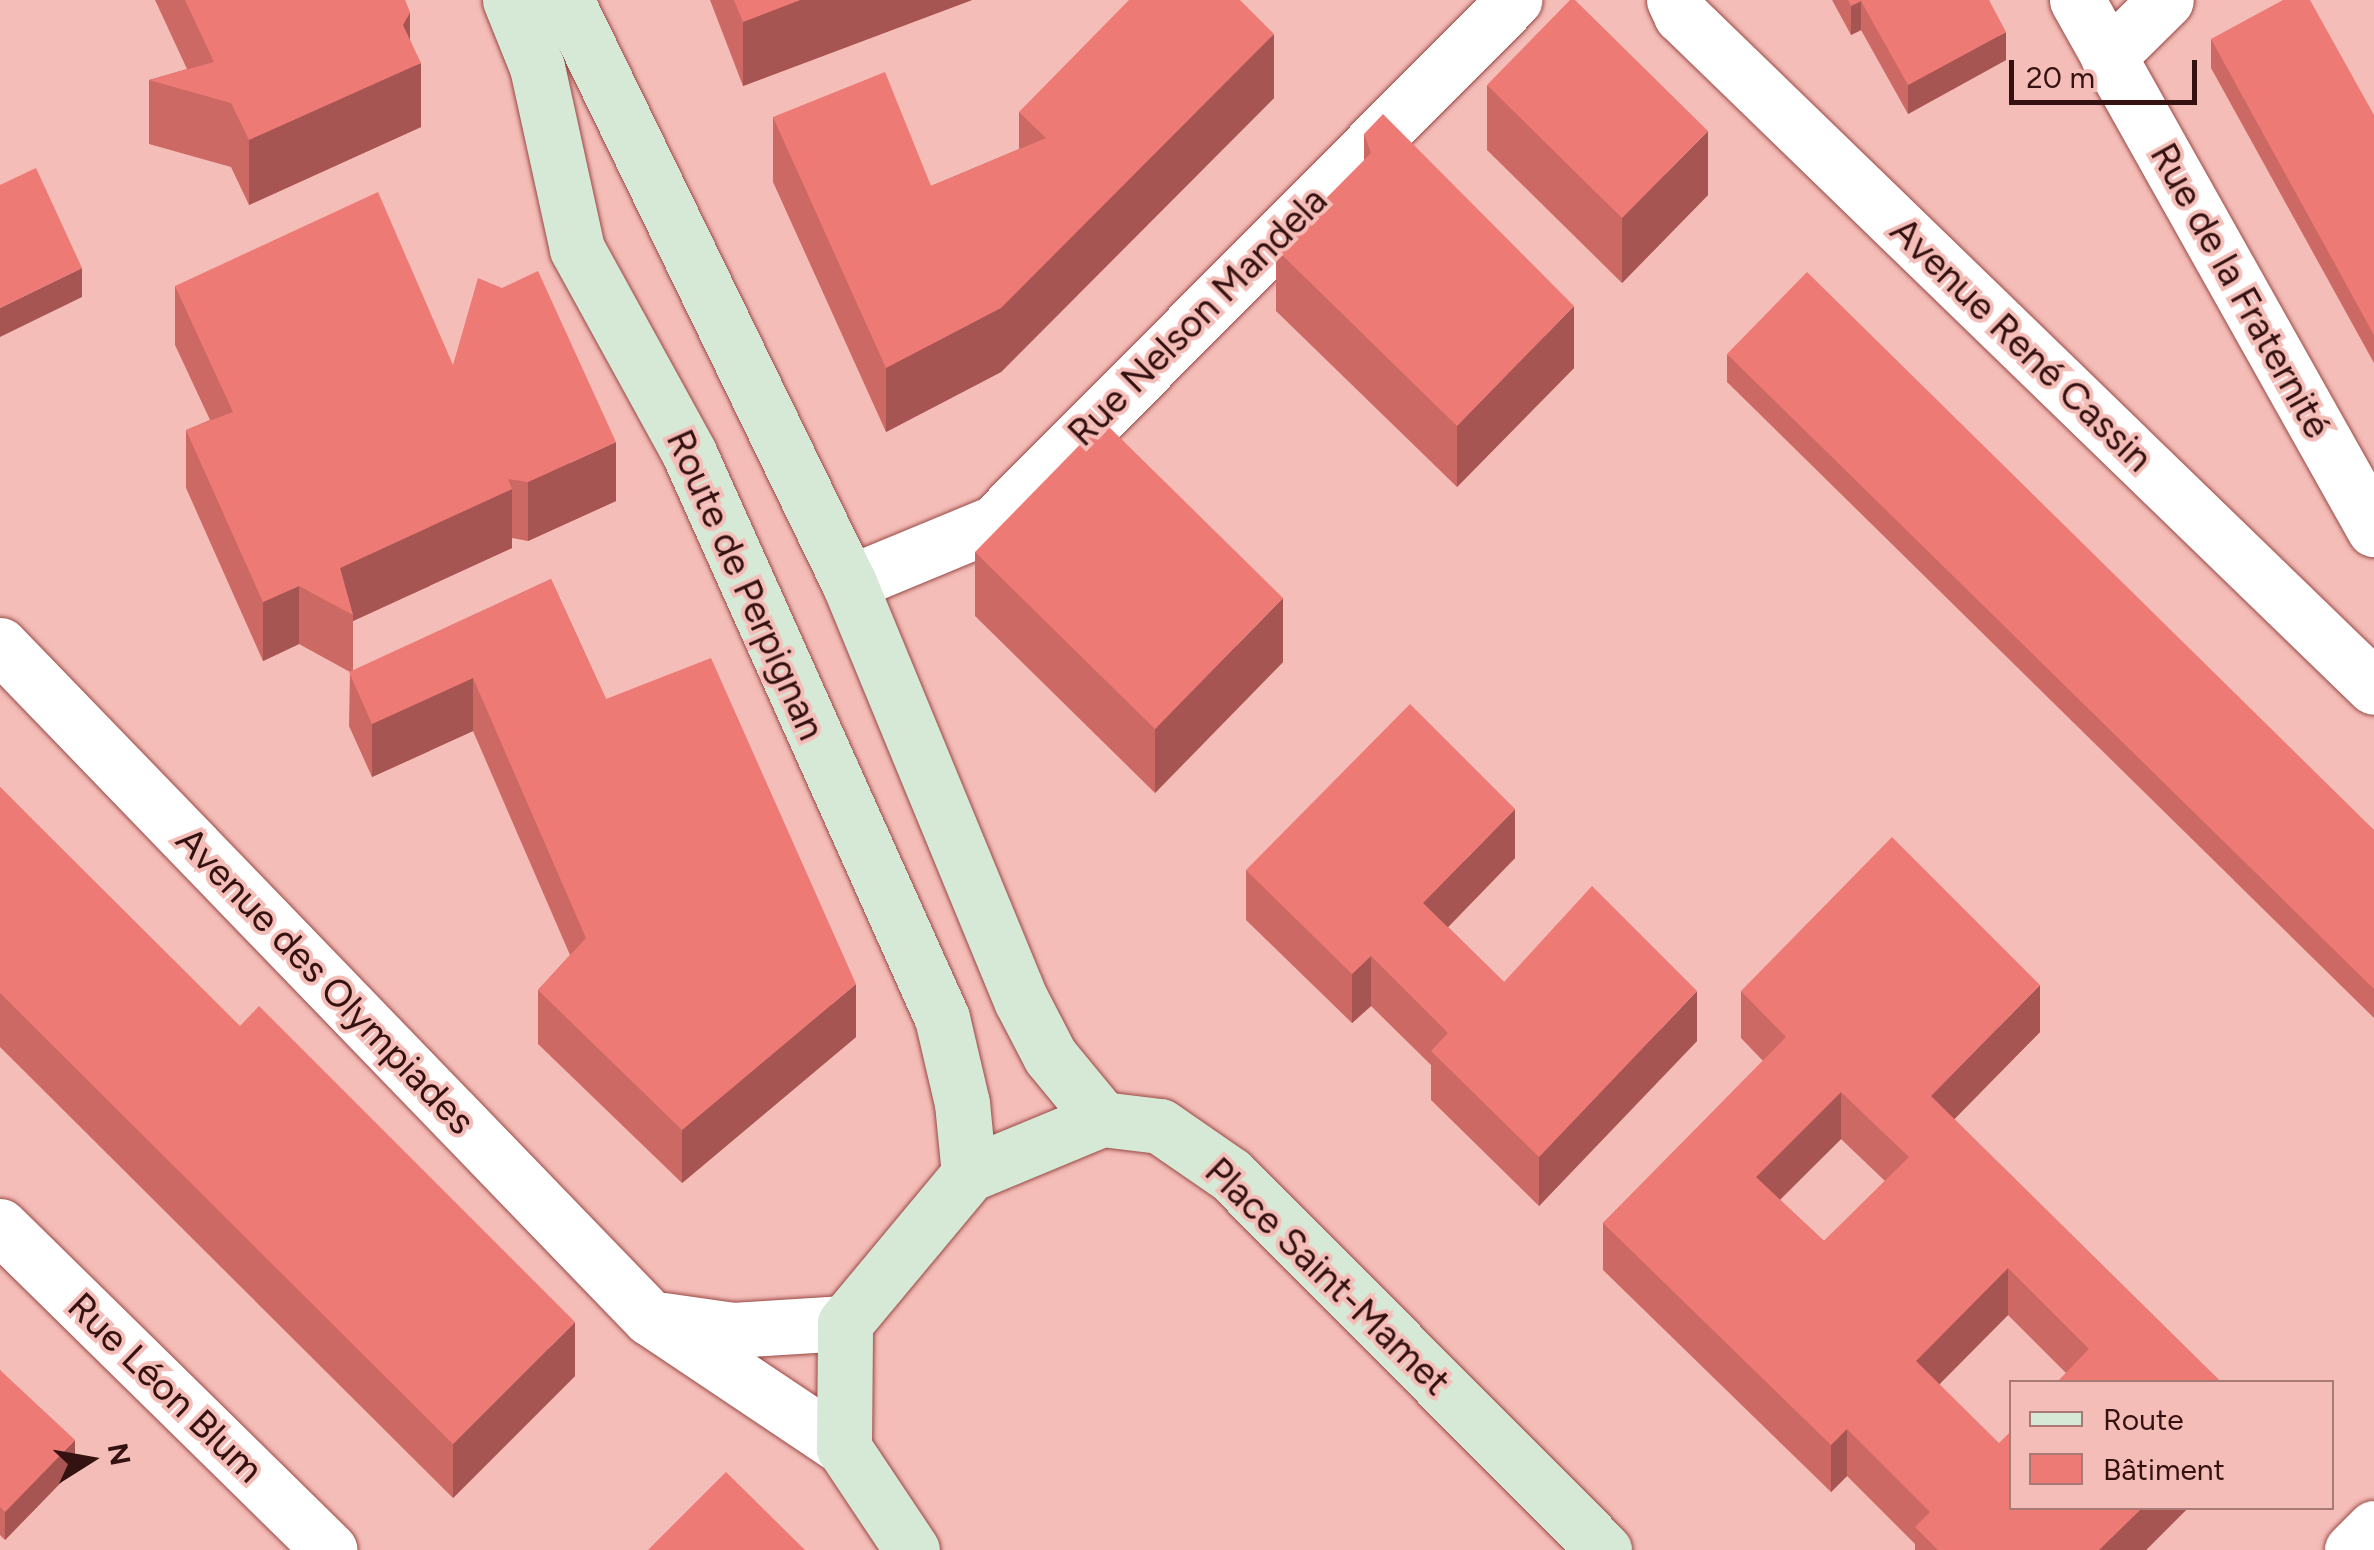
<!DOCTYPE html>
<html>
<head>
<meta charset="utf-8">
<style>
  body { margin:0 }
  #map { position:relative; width:2374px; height:1550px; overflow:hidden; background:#f5bdb8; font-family:Figtree,sans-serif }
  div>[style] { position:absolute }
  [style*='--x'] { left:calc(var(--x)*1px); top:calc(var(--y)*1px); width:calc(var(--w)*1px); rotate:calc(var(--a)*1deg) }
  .roads { filter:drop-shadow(0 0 2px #994945) drop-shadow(0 0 2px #994945) }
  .minor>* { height:55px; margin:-27.5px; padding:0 27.5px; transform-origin:27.5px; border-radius:27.5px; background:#fff }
  .secondary>* { height:55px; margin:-27.5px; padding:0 27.5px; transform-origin:27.5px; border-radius:27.5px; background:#d6e9d6 }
  .wall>* { inset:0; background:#cd6965 }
  .shaded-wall>* { inset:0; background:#a75552 }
  .building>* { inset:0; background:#ee7a75 }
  span { translate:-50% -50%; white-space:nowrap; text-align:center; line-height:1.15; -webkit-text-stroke:8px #f5bdb8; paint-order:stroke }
  .street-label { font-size:38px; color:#341211 }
  .legend { position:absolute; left:2009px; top:1380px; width:325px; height:130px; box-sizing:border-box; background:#f5bdb8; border:2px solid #a87975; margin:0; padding:12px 18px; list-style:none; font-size:30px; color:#341211 }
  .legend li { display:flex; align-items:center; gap:20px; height:50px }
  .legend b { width:50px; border:2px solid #a87975 }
  .north { position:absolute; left:40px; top:1410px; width:100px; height:100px; -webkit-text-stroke:8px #f5bdb8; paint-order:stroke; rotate:79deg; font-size:28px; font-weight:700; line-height:40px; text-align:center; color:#341211 }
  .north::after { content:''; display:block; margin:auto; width:35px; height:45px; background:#341211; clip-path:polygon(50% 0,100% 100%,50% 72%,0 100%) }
  .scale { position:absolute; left:2009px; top:60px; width:188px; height:45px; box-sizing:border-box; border:5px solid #341211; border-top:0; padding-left:12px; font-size:30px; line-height:35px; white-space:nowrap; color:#341211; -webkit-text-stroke:8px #f5bdb8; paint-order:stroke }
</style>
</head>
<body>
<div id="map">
  <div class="roads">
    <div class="minor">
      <div style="--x:1674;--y:0;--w:17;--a:65"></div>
      <div style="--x:1681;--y:15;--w:965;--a:44.12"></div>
      <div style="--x:2077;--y:0;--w:607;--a:60.69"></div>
      <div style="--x:2108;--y:57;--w:81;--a:-44.5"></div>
      <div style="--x:849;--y:583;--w:157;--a:-22.5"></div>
      <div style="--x:994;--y:523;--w:738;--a:-45.16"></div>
      <div style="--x:0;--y:645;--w:936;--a:46"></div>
      <div style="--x:650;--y:1318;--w:234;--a:33.8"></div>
      <div style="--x:0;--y:1226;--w:462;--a:44.5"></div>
      <div style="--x:663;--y:1320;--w:71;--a:8.1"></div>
      <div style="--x:733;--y:1330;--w:112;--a:-3.6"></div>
      <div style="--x:2352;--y:1550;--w:31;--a:-45"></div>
    </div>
    <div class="secondary">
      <div style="--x:510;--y:0;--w:72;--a:68.1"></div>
      <div style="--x:537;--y:67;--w:186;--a:77.6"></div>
      <div style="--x:577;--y:249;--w:233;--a:61.2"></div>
      <div style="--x:689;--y:453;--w:619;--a:65.88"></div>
      <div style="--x:942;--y:1018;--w:87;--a:76.8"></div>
      <div style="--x:962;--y:1103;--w:71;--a:84.4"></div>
      <div style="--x:566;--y:0;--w:648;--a:64.11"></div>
      <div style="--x:849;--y:583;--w:451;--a:67.6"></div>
      <div style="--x:1021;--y:1000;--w:63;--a:62.6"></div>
      <div style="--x:1050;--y:1056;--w:82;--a:50.5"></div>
      <div style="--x:912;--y:1550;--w:123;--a:-123.7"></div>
      <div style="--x:844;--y:1448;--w:125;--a:-89.5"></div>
      <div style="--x:845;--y:1323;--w:194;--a:-50.2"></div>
      <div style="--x:969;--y:1174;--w:144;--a:-22.5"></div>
      <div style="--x:1102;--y:1119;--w:58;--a:6.9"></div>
      <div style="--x:1160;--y:1126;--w:86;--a:34.6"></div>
      <div style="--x:1231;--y:1175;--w:529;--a:45.15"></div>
    </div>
  </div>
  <div class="wall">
    <div style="clip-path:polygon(155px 0,405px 0,421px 127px,249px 205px,231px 167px,149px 144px,149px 80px,187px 69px)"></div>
    <div style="clip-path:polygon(710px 0,972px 0,743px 86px)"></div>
    <div style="clip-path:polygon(1832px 0,1989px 0,2006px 60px,1908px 114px,1861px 30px,1851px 35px)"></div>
    <div style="clip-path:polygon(2211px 39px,2374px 115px,2374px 363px,2211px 68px)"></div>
    <div style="clip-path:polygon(1487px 85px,1708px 195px,1622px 283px,1487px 150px)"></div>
    <div style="clip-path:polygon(1274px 98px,1001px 372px,886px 432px,773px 182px,773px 117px,931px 186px,1019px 149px,1019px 112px)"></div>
    <div style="clip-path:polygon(1364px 134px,1574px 368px,1457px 487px,1276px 311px,1276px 249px,1364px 161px)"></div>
    <div style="clip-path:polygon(175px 286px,453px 365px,616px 501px,528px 541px,512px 538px,512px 548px,353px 621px,353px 671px,551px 579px,606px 699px,856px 1037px,682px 1183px,538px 1044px,538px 990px,570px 955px,473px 731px,372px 777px,349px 726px,350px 672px,299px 644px,263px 661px,186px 488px,186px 430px,210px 420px,175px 345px)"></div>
    <div style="clip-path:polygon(1727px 354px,2374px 830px,2374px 1018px,1727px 382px)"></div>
    <div style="clip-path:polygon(975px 552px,1283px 662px,1155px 793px,975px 616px)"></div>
    <div style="clip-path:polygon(0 787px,575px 1376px,453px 1498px,0 1047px)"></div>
    <div style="clip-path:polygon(1515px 858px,1448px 927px,1504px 982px,1697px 1041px,1539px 1206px,1431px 1100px,1431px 1065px,1371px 1006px,1352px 1023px,1246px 920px,1246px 870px)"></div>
    <div style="clip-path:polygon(evenodd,1741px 991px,2040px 1032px,1954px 1119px,2221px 1382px,2066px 1373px,2008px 1315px,1939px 1384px,2012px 1508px,2188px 1508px,2146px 1550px,1915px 1550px,1915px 1544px,1847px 1476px,1831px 1492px,1603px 1270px,1603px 1223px,1763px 1061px,1741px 1038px,1741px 991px,1841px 1139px,1885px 1181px,1824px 1241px,1780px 1200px,1841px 1139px)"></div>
    <div style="clip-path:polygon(0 1370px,75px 1468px,5px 1540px,0 1535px)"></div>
  </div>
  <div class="shaded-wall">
    <div style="clip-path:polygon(800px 0,972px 0,743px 86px,743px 22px)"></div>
    <div style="clip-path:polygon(1861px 1px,1861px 30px,1851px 35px,1851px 6px)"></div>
    <div style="clip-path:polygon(410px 12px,410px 67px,421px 63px,421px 127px,249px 205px,249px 140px,403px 25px)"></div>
    <div style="clip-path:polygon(2006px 32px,2006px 60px,1908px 114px,1908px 85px)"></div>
    <div style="clip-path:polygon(1274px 34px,1274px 98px,1001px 372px,886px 432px,886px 368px)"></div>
    <div style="clip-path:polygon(1708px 131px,1708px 195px,1622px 283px,1622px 218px)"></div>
    <div style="clip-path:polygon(82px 268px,82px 297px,0 337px,0 308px)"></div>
    <div style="clip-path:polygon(1574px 306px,1574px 368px,1457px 487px,1457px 426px)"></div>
    <div style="clip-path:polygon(616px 442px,616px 501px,528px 541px,528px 482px)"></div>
    <div style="clip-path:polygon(512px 489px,512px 548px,353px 621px,353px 615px,340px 568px)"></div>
    <div style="clip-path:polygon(299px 586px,299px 644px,263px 661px,263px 602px)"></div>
    <div style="clip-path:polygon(1283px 598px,1283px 662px,1155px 793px,1155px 729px)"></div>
    <div style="clip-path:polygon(473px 678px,473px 731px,372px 777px,372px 724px)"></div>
    <div style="clip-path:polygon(1515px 809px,1515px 858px,1423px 953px,1423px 903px)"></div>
    <div style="clip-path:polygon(1371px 956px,1371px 1006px,1352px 1023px,1352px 974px)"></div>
    <div style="clip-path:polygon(856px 984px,856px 1037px,682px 1183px,682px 1130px)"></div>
    <div style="clip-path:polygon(2040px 985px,2040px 1032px,1931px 1143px,1931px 1096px)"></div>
    <div style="clip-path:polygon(1697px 991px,1697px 1041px,1539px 1206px,1539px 1157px)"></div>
    <div style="clip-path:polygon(1841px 1092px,1841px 1139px,1756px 1223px,1756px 1177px)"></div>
    <div style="clip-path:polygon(2008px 1268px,2008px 1315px,1916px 1408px,1916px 1361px)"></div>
    <div style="clip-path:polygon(575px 1322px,575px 1376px,453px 1498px,453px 1444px)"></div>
    <div style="clip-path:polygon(1847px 1429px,1847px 1476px,1831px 1492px,1831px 1445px)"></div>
    <div style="clip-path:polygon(75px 1440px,75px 1468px,5px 1540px,5px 1512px)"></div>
    <div style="clip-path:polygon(2142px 1508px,2188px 1508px,2146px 1550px,2099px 1550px)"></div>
  </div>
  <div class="building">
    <div style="clip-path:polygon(185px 0,405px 0,410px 12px,403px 25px,421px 63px,249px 140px,231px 103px,149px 80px,214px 62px)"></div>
    <div style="clip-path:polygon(734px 0,800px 0,743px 22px)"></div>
    <div style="clip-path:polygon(1129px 0,1240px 0,1274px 34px,1001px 308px,886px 368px,773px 117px,885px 72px,931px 186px,1046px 138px,1019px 112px)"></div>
    <div style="clip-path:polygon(1570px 0,1575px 0,1708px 131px,1622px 218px,1487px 85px)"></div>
    <div style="clip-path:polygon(1848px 0,1989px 0,2006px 32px,1908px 85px,1861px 1px,1851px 6px)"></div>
    <div style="clip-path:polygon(2283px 0,2310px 0,2374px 115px,2374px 335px,2211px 39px)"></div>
    <div style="clip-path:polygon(1383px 114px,1574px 306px,1457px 426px,1276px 249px,1371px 153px,1364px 134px)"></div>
    <div style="clip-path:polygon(36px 168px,82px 268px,0 308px,0 185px)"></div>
    <div style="clip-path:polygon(378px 192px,453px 365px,478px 278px,502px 288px,538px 271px,616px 442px,528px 482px,508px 479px,512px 489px,340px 568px,353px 615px,299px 586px,263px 602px,186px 430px,233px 412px,175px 286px)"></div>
    <div style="clip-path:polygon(1807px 272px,2374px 830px,2374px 989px,1727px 354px)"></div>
    <div style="clip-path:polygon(1103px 421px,1283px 598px,1155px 729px,975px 552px)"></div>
    <div style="clip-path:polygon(551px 579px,606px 699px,711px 658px,856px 984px,682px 1130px,538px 990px,586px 938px,473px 678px,372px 724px,349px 672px)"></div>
    <div style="clip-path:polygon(1410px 704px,1515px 809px,1423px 903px,1504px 982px,1592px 886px,1697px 991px,1539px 1157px,1431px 1051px,1448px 1033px,1371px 956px,1352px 974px,1246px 870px)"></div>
    <div style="clip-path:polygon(0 787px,240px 1026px,259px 1006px,575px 1322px,453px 1444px,0 993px)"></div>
    <div style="clip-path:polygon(evenodd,1892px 837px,2040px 985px,1931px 1096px,2221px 1382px,2057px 1382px,2089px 1349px,2008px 1268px,1916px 1361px,1999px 1443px,2012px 1430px,2012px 1508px,2142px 1508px,2099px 1550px,1938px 1550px,1915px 1527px,1930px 1512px,1847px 1429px,1831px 1445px,1603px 1223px,1786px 1037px,1741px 991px,1892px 837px,1841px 1092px,1909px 1157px,1824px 1241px,1756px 1177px,1841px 1092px)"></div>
    <div style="clip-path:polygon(0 1370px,75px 1440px,5px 1512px,0 1507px)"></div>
    <div style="clip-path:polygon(726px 1472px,805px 1550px,648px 1550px)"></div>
  </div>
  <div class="street-label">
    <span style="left:2240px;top:291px;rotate:61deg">Rue de la Fraternité</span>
    <span style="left:1198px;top:317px;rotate:-45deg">Rue Nelson Mandela</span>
    <span style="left:2021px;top:345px;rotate:44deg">Avenue René Cassin</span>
    <span style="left:745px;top:585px;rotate:66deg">Route de Perpignan</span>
    <span style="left:325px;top:981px;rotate:46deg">Avenue des Olympiades</span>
    <span style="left:1327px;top:1277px;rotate:44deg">Place Saint-Mamet</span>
    <span style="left:165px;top:1388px;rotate:44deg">Rue Léon Blum</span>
  </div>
  <ul class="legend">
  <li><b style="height:12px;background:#d6e9d6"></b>Route</li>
  <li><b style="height:28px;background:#ee7a75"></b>Bâtiment</li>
  </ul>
  <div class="north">N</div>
  <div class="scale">20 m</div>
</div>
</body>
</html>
